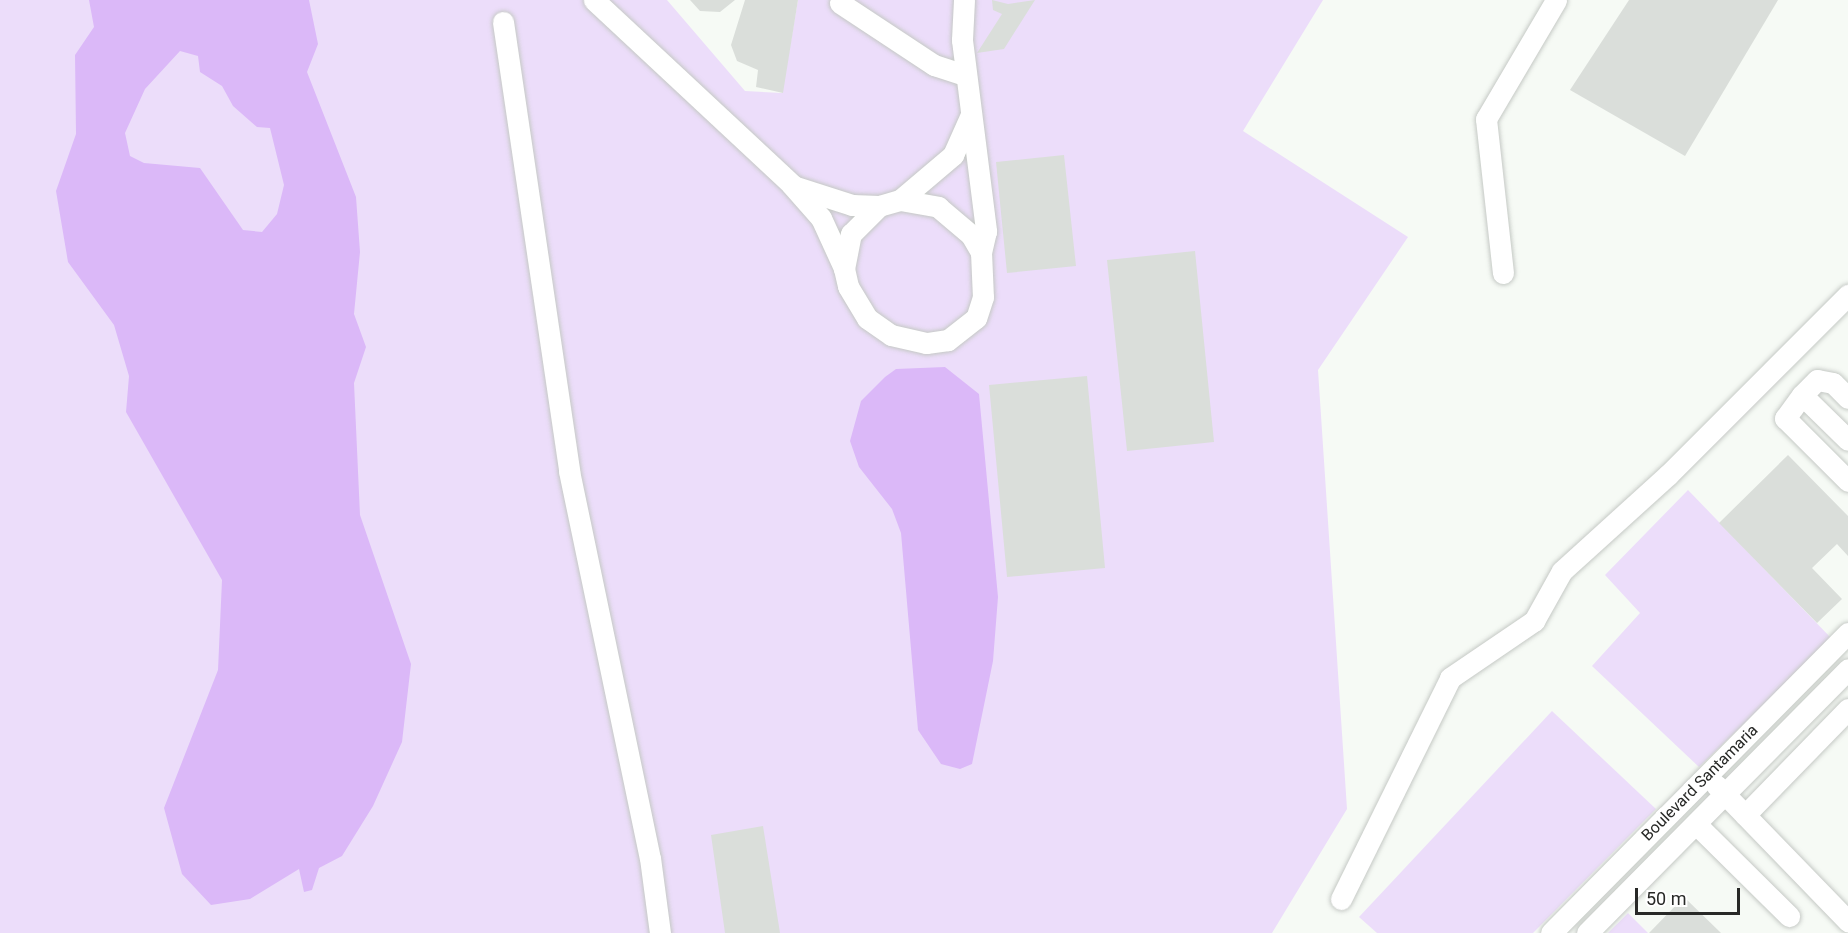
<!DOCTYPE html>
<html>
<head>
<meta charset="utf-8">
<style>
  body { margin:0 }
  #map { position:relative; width:1848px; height:933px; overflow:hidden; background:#f6faf5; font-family:Roboto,sans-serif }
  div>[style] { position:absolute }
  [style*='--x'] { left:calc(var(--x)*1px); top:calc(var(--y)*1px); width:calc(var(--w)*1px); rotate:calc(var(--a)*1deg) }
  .green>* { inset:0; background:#ecddfa }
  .water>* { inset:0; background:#dbb8f8 }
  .building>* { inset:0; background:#dadeda }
  .roads { filter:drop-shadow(0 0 2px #c5c9c5) drop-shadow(0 0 2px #c5c9c5) }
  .minor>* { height:21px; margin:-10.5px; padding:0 10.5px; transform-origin:10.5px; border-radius:10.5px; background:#fff }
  span { translate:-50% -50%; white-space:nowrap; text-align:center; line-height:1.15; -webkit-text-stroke:6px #fff; paint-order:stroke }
  .street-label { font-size:16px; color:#282927 }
  .scale { position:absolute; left:1635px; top:888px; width:105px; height:27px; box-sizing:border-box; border:3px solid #282927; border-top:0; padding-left:8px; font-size:18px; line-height:21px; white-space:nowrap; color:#282927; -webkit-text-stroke:4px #fff; paint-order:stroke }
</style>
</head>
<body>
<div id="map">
  <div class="green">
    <div style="clip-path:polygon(0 0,667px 0,745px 91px,782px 93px,798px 0,1323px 0,1243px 131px,1408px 237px,1318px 370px,1347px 809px,1272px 933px,0 933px)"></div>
    <div style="clip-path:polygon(1688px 490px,1832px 639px,1699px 767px,1592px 666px,1640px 613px,1605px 575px)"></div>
    <div style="clip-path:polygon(1552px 711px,1656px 809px,1533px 933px,1377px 933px,1359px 917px)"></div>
    <div style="clip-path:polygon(1628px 913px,1648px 933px,1608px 933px)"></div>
  </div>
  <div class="water">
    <div style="clip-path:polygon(evenodd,89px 0,309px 0,318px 44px,307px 72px,356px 197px,360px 252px,354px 314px,366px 347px,354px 383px,360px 515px,411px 664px,402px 742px,373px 806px,342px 856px,319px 868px,312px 890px,304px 892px,299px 869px,250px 899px,211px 905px,182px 874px,164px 808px,218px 670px,222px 580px,126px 412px,129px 376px,114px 325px,68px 262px,56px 191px,76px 134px,75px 55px,94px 27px,89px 0,180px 51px,198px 56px,200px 72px,222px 86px,233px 106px,257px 127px,270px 128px,284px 185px,277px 214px,262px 232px,243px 230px,200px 168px,144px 163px,130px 156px,125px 133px,145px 89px,180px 51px)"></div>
    <div style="clip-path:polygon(945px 367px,979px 394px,998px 597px,993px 661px,972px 764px,960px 769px,941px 764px,918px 730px,901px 533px,892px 509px,859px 467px,850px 441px,861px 401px,885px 377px,896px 369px)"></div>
  </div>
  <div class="building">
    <div style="clip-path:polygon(690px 0,735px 0,720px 12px,700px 11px)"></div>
    <div style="clip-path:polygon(745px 0,798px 0,783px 93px,756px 87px,758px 70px,737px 61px,731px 45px)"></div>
    <div style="clip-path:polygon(992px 0,1008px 4px,1035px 0,1004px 49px,977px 53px,1002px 14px,993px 10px)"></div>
    <div style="clip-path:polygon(1629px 0,1778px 0,1685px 156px,1570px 90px)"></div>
    <div style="clip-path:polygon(1064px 155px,1076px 266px,1007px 273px,996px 162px)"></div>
    <div style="clip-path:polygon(1195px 251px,1214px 442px,1127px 451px,1107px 260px)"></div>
    <div style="clip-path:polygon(1087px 376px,1105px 568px,1007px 577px,989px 385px)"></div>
    <div style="clip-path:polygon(1788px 455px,1848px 516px,1848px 556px,1837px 544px,1812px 568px,1842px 599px,1817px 623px,1719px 523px)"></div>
    <div style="clip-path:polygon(763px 826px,780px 933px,725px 933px,711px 835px)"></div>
    <div style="clip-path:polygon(1684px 897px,1721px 933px,1649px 933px)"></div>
  </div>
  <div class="roads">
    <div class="minor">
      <div style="--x:594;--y:0;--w:270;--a:43"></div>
      <div style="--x:791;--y:184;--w:45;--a:48.6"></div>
      <div style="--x:821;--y:218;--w:53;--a:65.4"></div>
      <div style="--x:964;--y:0;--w:40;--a:92.9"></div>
      <div style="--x:962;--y:40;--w:193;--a:82.8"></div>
      <div style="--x:986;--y:231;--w:22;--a:103"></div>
      <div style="--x:840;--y:3;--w:113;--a:33.4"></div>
      <div style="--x:934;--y:65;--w:33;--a:18"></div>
      <div style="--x:503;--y:22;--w:454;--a:81.6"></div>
      <div style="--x:569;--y:471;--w:395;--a:78.2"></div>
      <div style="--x:650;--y:858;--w:76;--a:82.4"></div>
      <div style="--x:796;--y:187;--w:59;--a:17.8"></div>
      <div style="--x:852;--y:205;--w:27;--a:2"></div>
      <div style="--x:900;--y:200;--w:39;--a:10"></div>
      <div style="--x:938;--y:207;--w:43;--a:40.3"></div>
      <div style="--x:971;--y:235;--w:20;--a:60"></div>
      <div style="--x:981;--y:252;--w:45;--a:87.5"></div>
      <div style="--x:983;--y:297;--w:22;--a:108"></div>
      <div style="--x:976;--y:318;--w:36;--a:142"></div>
      <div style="--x:948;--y:340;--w:22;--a:172"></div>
      <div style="--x:926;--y:343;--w:36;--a:-167"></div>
      <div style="--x:891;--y:335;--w:29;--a:-145"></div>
      <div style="--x:867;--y:318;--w:37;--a:-121"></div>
      <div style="--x:848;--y:286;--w:17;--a:-103"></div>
      <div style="--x:844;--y:269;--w:36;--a:-79"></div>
      <div style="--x:851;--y:234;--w:40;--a:-45"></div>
      <div style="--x:879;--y:206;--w:22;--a:-16"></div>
      <div style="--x:900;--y:200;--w:70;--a:-40.3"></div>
      <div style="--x:953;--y:155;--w:42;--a:-65.9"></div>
      <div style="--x:1503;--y:273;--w:155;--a:-96.3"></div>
      <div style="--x:1486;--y:119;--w:138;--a:-59.5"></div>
      <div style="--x:1802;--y:395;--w:29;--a:126"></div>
      <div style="--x:1785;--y:418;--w:89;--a:45"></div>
      <div style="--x:1848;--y:398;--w:21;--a:-135"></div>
      <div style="--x:1833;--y:383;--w:16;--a:-169"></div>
      <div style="--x:1817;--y:380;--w:21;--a:135"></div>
      <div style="--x:1802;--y:395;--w:64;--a:44.4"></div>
      <div style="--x:1716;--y:785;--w:190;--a:45.9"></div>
      <div style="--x:1745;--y:815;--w:148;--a:-45.8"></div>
      <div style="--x:1696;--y:824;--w:131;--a:44.7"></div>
      <div style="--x:1341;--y:899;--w:246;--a:-63.7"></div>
      <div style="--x:1450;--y:678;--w:102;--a:-34.2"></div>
      <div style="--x:1534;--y:621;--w:57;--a:-60.8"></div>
      <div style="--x:1562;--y:571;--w:143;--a:-42.2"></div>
      <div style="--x:1668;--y:475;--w:255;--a:-45"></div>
      <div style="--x:1551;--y:933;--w:422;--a:-45.3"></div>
      <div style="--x:1587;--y:933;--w:371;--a:-45.3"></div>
    </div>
  </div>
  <div class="street-label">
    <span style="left:1700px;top:783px;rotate:-45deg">Boulevard Santamaria</span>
  </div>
  <div class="scale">50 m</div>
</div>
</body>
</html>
